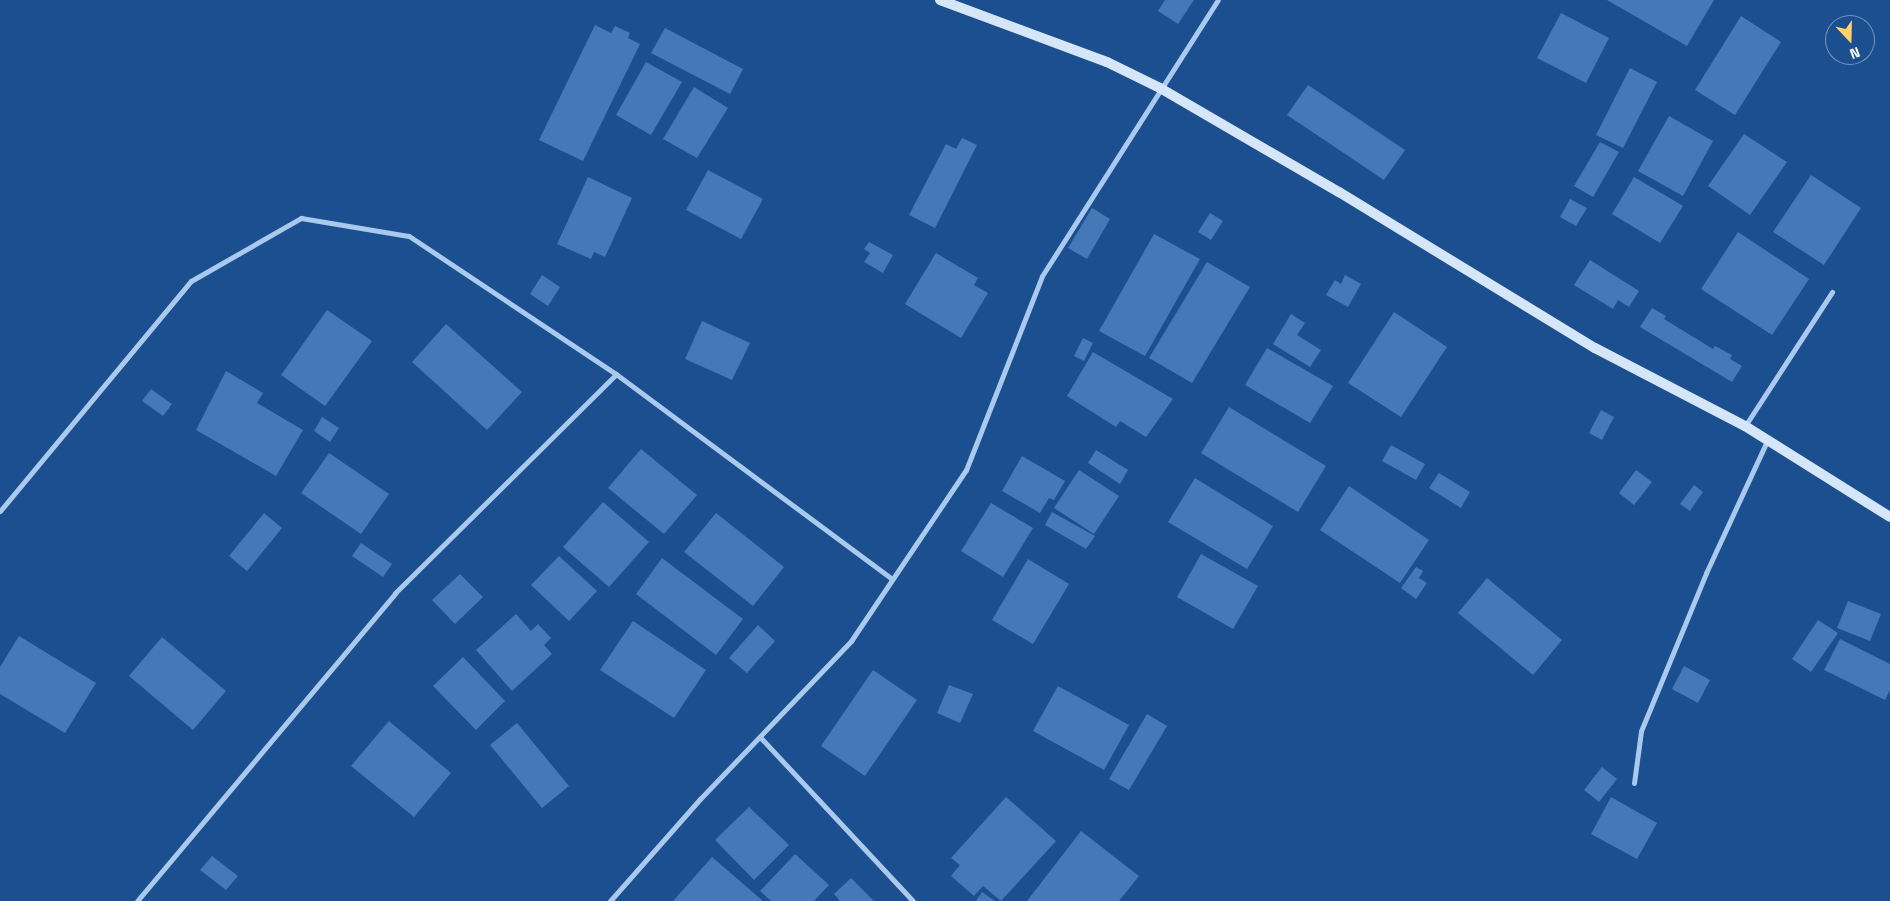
<!DOCTYPE html>
<html>
<head>
<meta charset="utf-8">
<style>
  body { margin:0 }
  #map { position:relative; width:1890px; height:901px; overflow:hidden; background:#1b4f8f; font-family:"Space Grotesk",sans-serif }
  div>[style] { position:absolute }
  [style*='--x'] { left:calc(var(--x)*1px); top:calc(var(--y)*1px); width:calc(var(--w)*1px); rotate:calc(var(--a)*1deg) }
  .building>* { inset:0; background:#4478b7 }
  .street>* { height:5px; margin:-2.5px; padding:0 2.5px; transform-origin:2.5px; border-radius:2.5px; background:#a9c9ee }
  .secondary>* { height:10px; margin:-5px; padding:0 5px; transform-origin:5px; border-radius:5px; background:#d6e6fa }
  span { translate:-50% -50%; white-space:nowrap; text-align:center; line-height:1.15; -webkit-text-stroke:4.5px #1b4f8f; paint-order:stroke }
  .north { position:absolute; left:1825px; top:15px; width:50px; height:50px; box-sizing:border-box; background:#1b4f8f; border:1px solid #7695bc; border-radius:50%; rotate:159deg; font-size:14px; font-weight:700; line-height:20px; text-align:center; color:#fff }
  .north::after { content:''; display:block; margin:auto; width:18px; height:22px; background:#ffd166; clip-path:polygon(50% 0,100% 100%,50% 72%,0 100%) }
</style>
</head>
<body>
<div id="map">
  <div class="building">
    <div style="clip-path:polygon(1165px 0,1194px 0,1178px 24px,1158px 11px)"></div>
    <div style="clip-path:polygon(1607px 0,1714px 0,1687px 46px)"></div>
    <div style="clip-path:polygon(1561px 13px,1609px 38px,1586px 83px,1537px 58px)"></div>
    <div style="clip-path:polygon(1741px 16px,1781px 42px,1735px 115px,1695px 90px)"></div>
    <div style="clip-path:polygon(595px 25px,611px 33px,615px 26px,630px 33px,628px 38px,640px 44px,583px 161px,539px 140px)"></div>
    <div style="clip-path:polygon(665px 28px,743px 69px,730px 94px,651px 53px)"></div>
    <div style="clip-path:polygon(646px 62px,682px 82px,651px 135px,616px 115px)"></div>
    <div style="clip-path:polygon(1630px 68px,1657px 82px,1623px 148px,1596px 135px)"></div>
    <div style="clip-path:polygon(1308px 85px,1405px 150px,1384px 180px,1287px 115px)"></div>
    <div style="clip-path:polygon(694px 87px,728px 108px,697px 158px,663px 139px)"></div>
    <div style="clip-path:polygon(1669px 116px,1713px 141px,1683px 196px,1638px 171px)"></div>
    <div style="clip-path:polygon(1744px 134px,1787px 162px,1750px 215px,1708px 186px)"></div>
    <div style="clip-path:polygon(962px 138px,977px 145px,935px 228px,909px 215px,946px 144px,956px 149px)"></div>
    <div style="clip-path:polygon(1600px 142px,1619px 152px,1593px 197px,1574px 186px)"></div>
    <div style="clip-path:polygon(708px 170px,763px 199px,741px 239px,686px 210px)"></div>
    <div style="clip-path:polygon(1811px 175px,1861px 208px,1824px 265px,1773px 232px)"></div>
    <div style="clip-path:polygon(588px 177px,632px 198px,605px 257px,594px 252px,591px 259px,557px 244px)"></div>
    <div style="clip-path:polygon(1634px 177px,1683px 206px,1660px 243px,1612px 214px)"></div>
    <div style="clip-path:polygon(1570px 199px,1587px 208px,1576px 226px,1560px 217px)"></div>
    <div style="clip-path:polygon(1092px 208px,1110px 219px,1087px 259px,1068px 248px)"></div>
    <div style="clip-path:polygon(1210px 213px,1223px 221px,1211px 240px,1198px 232px)"></div>
    <div style="clip-path:polygon(1738px 232px,1809px 279px,1772px 335px,1701px 289px)"></div>
    <div style="clip-path:polygon(1154px 234px,1200px 259px,1145px 356px,1099px 331px)"></div>
    <div style="clip-path:polygon(869px 242px,893px 255px,883px 273px,864px 262px,870px 253px,864px 249px)"></div>
    <div style="clip-path:polygon(936px 253px,978px 278px,974px 285px,988px 293px,961px 338px,905px 304px)"></div>
    <div style="clip-path:polygon(1590px 260px,1639px 291px,1629px 307px,1618px 300px,1613px 309px,1574px 285px)"></div>
    <div style="clip-path:polygon(1207px 262px,1250px 287px,1192px 383px,1149px 358px)"></div>
    <div style="clip-path:polygon(542px 275px,560px 287px,548px 306px,530px 294px)"></div>
    <div style="clip-path:polygon(1345px 275px,1361px 284px,1348px 307px,1326px 295px,1335px 280px,1341px 284px)"></div>
    <div style="clip-path:polygon(1652px 308px,1666px 316px,1664px 319px,1713px 349px,1715px 346px,1732px 355px,1730px 359px,1742px 366px,1732px 382px,1640px 327px)"></div>
    <div style="clip-path:polygon(327px 310px,372px 341px,325px 406px,281px 375px)"></div>
    <div style="clip-path:polygon(1394px 312px,1447px 347px,1401px 417px,1348px 383px)"></div>
    <div style="clip-path:polygon(1291px 314px,1305px 323px,1297px 335px,1321px 350px,1310px 367px,1273px 344px)"></div>
    <div style="clip-path:polygon(702px 321px,750px 343px,732px 380px,685px 359px)"></div>
    <div style="clip-path:polygon(446px 324px,522px 392px,487px 430px,412px 362px)"></div>
    <div style="clip-path:polygon(1083px 338px,1093px 343px,1084px 361px,1074px 356px)"></div>
    <div style="clip-path:polygon(1267px 348px,1333px 386px,1310px 423px,1245px 385px)"></div>
    <div style="clip-path:polygon(1093px 352px,1173px 399px,1146px 437px,1120px 421px,1116px 427px,1067px 396px)"></div>
    <div style="clip-path:polygon(226px 371px,263px 393px,257px 403px,303px 430px,276px 476px,196px 430px)"></div>
    <div style="clip-path:polygon(151px 389px,172px 404px,163px 416px,142px 401px)"></div>
    <div style="clip-path:polygon(1229px 407px,1326px 466px,1298px 512px,1201px 453px)"></div>
    <div style="clip-path:polygon(1601px 410px,1614px 417px,1602px 440px,1589px 433px)"></div>
    <div style="clip-path:polygon(322px 417px,339px 428px,330px 442px,314px 431px)"></div>
    <div style="clip-path:polygon(1391px 445px,1425px 464px,1416px 480px,1382px 461px)"></div>
    <div style="clip-path:polygon(641px 449px,697px 495px,664px 534px,608px 488px)"></div>
    <div style="clip-path:polygon(1096px 450px,1128px 470px,1120px 484px,1088px 463px)"></div>
    <div style="clip-path:polygon(329px 453px,389px 494px,361px 534px,301px 493px)"></div>
    <div style="clip-path:polygon(1022px 456px,1065px 481px,1054px 500px,1049px 498px,1040px 513px,1002px 491px)"></div>
    <div style="clip-path:polygon(1079px 470px,1119px 496px,1094px 534px,1054px 508px)"></div>
    <div style="clip-path:polygon(1636px 470px,1652px 482px,1634px 505px,1619px 493px)"></div>
    <div style="clip-path:polygon(1439px 473px,1470px 492px,1461px 508px,1429px 488px)"></div>
    <div style="clip-path:polygon(1195px 478px,1273px 526px,1247px 569px,1168px 522px)"></div>
    <div style="clip-path:polygon(1694px 485px,1703px 492px,1690px 511px,1680px 504px)"></div>
    <div style="clip-path:polygon(1349px 486px,1429px 540px,1400px 583px,1320px 530px)"></div>
    <div style="clip-path:polygon(603px 502px,649px 542px,609px 587px,563px 547px)"></div>
    <div style="clip-path:polygon(991px 503px,1033px 528px,1003px 577px,961px 551px)"></div>
    <div style="clip-path:polygon(1052px 512px,1095px 536px,1086px 549px,1045px 525px)"></div>
    <div style="clip-path:polygon(264px 513px,282px 528px,247px 571px,229px 556px)"></div>
    <div style="clip-path:polygon(716px 513px,784px 567px,753px 606px,684px 552px)"></div>
    <div style="clip-path:polygon(361px 543px,392px 564px,383px 577px,352px 556px)"></div>
    <div style="clip-path:polygon(1201px 554px,1258px 586px,1233px 629px,1177px 597px)"></div>
    <div style="clip-path:polygon(559px 556px,597px 591px,569px 621px,531px 585px)"></div>
    <div style="clip-path:polygon(662px 558px,743px 619px,716px 655px,636px 594px)"></div>
    <div style="clip-path:polygon(1028px 559px,1069px 584px,1033px 644px,992px 620px)"></div>
    <div style="clip-path:polygon(1416px 567px,1423px 571px,1419px 578px,1427px 583px,1416px 599px,1401px 588px)"></div>
    <div style="clip-path:polygon(460px 574px,483px 597px,455px 624px,432px 600px)"></div>
    <div style="clip-path:polygon(1487px 578px,1562px 640px,1533px 675px,1458px 613px)"></div>
    <div style="clip-path:polygon(1848px 601px,1881px 614px,1870px 641px,1837px 628px)"></div>
    <div style="clip-path:polygon(516px 614px,531px 631px,538px 624px,551px 638px,544px 645px,552px 654px,512px 691px,476px 650px)"></div>
    <div style="clip-path:polygon(1818px 620px,1838px 633px,1811px 672px,1792px 659px)"></div>
    <div style="clip-path:polygon(633px 621px,706px 670px,674px 718px,600px 670px)"></div>
    <div style="clip-path:polygon(758px 625px,775px 641px,747px 673px,729px 658px)"></div>
    <div style="clip-path:polygon(19px 636px,96px 683px,65px 733px,0 694px,0 667px)"></div>
    <div style="clip-path:polygon(162px 637px,226px 691px,193px 730px,129px 676px)"></div>
    <div style="clip-path:polygon(1840px 639px,1890px 664px,1890px 690px,1885px 700px,1824px 670px)"></div>
    <div style="clip-path:polygon(463px 657px,505px 701px,476px 730px,433px 686px)"></div>
    <div style="clip-path:polygon(1684px 666px,1710px 680px,1698px 703px,1672px 689px)"></div>
    <div style="clip-path:polygon(873px 670px,917px 700px,865px 776px,821px 746px)"></div>
    <div style="clip-path:polygon(949px 685px,973px 694px,960px 723px,937px 713px)"></div>
    <div style="clip-path:polygon(1058px 686px,1129px 725px,1104px 770px,1033px 731px)"></div>
    <div style="clip-path:polygon(1147px 714px,1167px 726px,1129px 790px,1109px 779px)"></div>
    <div style="clip-path:polygon(389px 721px,451px 773px,414px 817px,351px 766px)"></div>
    <div style="clip-path:polygon(517px 723px,569px 786px,542px 808px,490px 745px)"></div>
    <div style="clip-path:polygon(1602px 767px,1617px 779px,1599px 802px,1584px 790px)"></div>
    <div style="clip-path:polygon(1006px 797px,1056px 841px,1001px 901px,983px 886px,974px 896px,951px 876px,960px 865px,951px 858px)"></div>
    <div style="clip-path:polygon(1611px 797px,1657px 823px,1637px 859px,1591px 834px)"></div>
    <div style="clip-path:polygon(749px 807px,789px 845px,754px 880px,715px 840px)"></div>
    <div style="clip-path:polygon(1081px 831px,1139px 876px,1119px 901px,1027px 901px)"></div>
    <div style="clip-path:polygon(795px 854px,829px 885px,814px 901px,771px 901px,760px 891px)"></div>
    <div style="clip-path:polygon(212px 856px,238px 876px,226px 890px,200px 870px)"></div>
    <div style="clip-path:polygon(712px 857px,763px 901px,673px 901px)"></div>
    <div style="clip-path:polygon(851px 878px,874px 901px,840px 901px,834px 894px)"></div>
    <div style="clip-path:polygon(982px 892px,995px 901px,976px 901px)"></div>
  </div>
  <div class="street">
    <div style="--x:1745;--y:426;--w:160;--a:-57"></div>
    <div style="--x:0;--y:511;--w:299;--a:-50.3"></div>
    <div style="--x:191;--y:281;--w:127;--a:-29.8"></div>
    <div style="--x:301;--y:218;--w:109;--a:9.5"></div>
    <div style="--x:409;--y:236;--w:249;--a:33.7"></div>
    <div style="--x:616;--y:374;--w:344;--a:36.6"></div>
    <div style="--x:760;--y:737;--w:224;--a:47"></div>
    <div style="--x:1634;--y:783;--w:52;--a:-82.3"></div>
    <div style="--x:1641;--y:731;--w:171;--a:-67.6"></div>
    <div style="--x:1706;--y:573;--w:145;--a:-65.2"></div>
    <div style="--x:137;--y:901;--w:402;--a:-50"></div>
    <div style="--x:395;--y:593;--w:311;--a:-44.7"></div>
    <div style="--x:610;--y:901;--w:136;--a:-48.6"></div>
    <div style="--x:700;--y:799;--w:219;--a:-46.3"></div>
    <div style="--x:851;--y:641;--w:206;--a:-56.1"></div>
    <div style="--x:966;--y:470;--w:208;--a:-68.6"></div>
    <div style="--x:1042;--y:276;--w:327;--a:-57.5"></div>
  </div>
  <div class="secondary">
    <div style="--x:940;--y:0;--w:178;--a:20.4"></div>
    <div style="--x:1107;--y:62;--w:59;--a:26.1"></div>
    <div style="--x:1160;--y:88;--w:207;--a:30.2"></div>
    <div style="--x:1339;--y:192;--w:300;--a:31.4"></div>
    <div style="--x:1595;--y:348;--w:169;--a:27.5"></div>
    <div style="--x:1745;--y:426;--w:171;--a:32.1"></div>
  </div>
  <div class="north">N</div>
</div>
</body>
</html>
